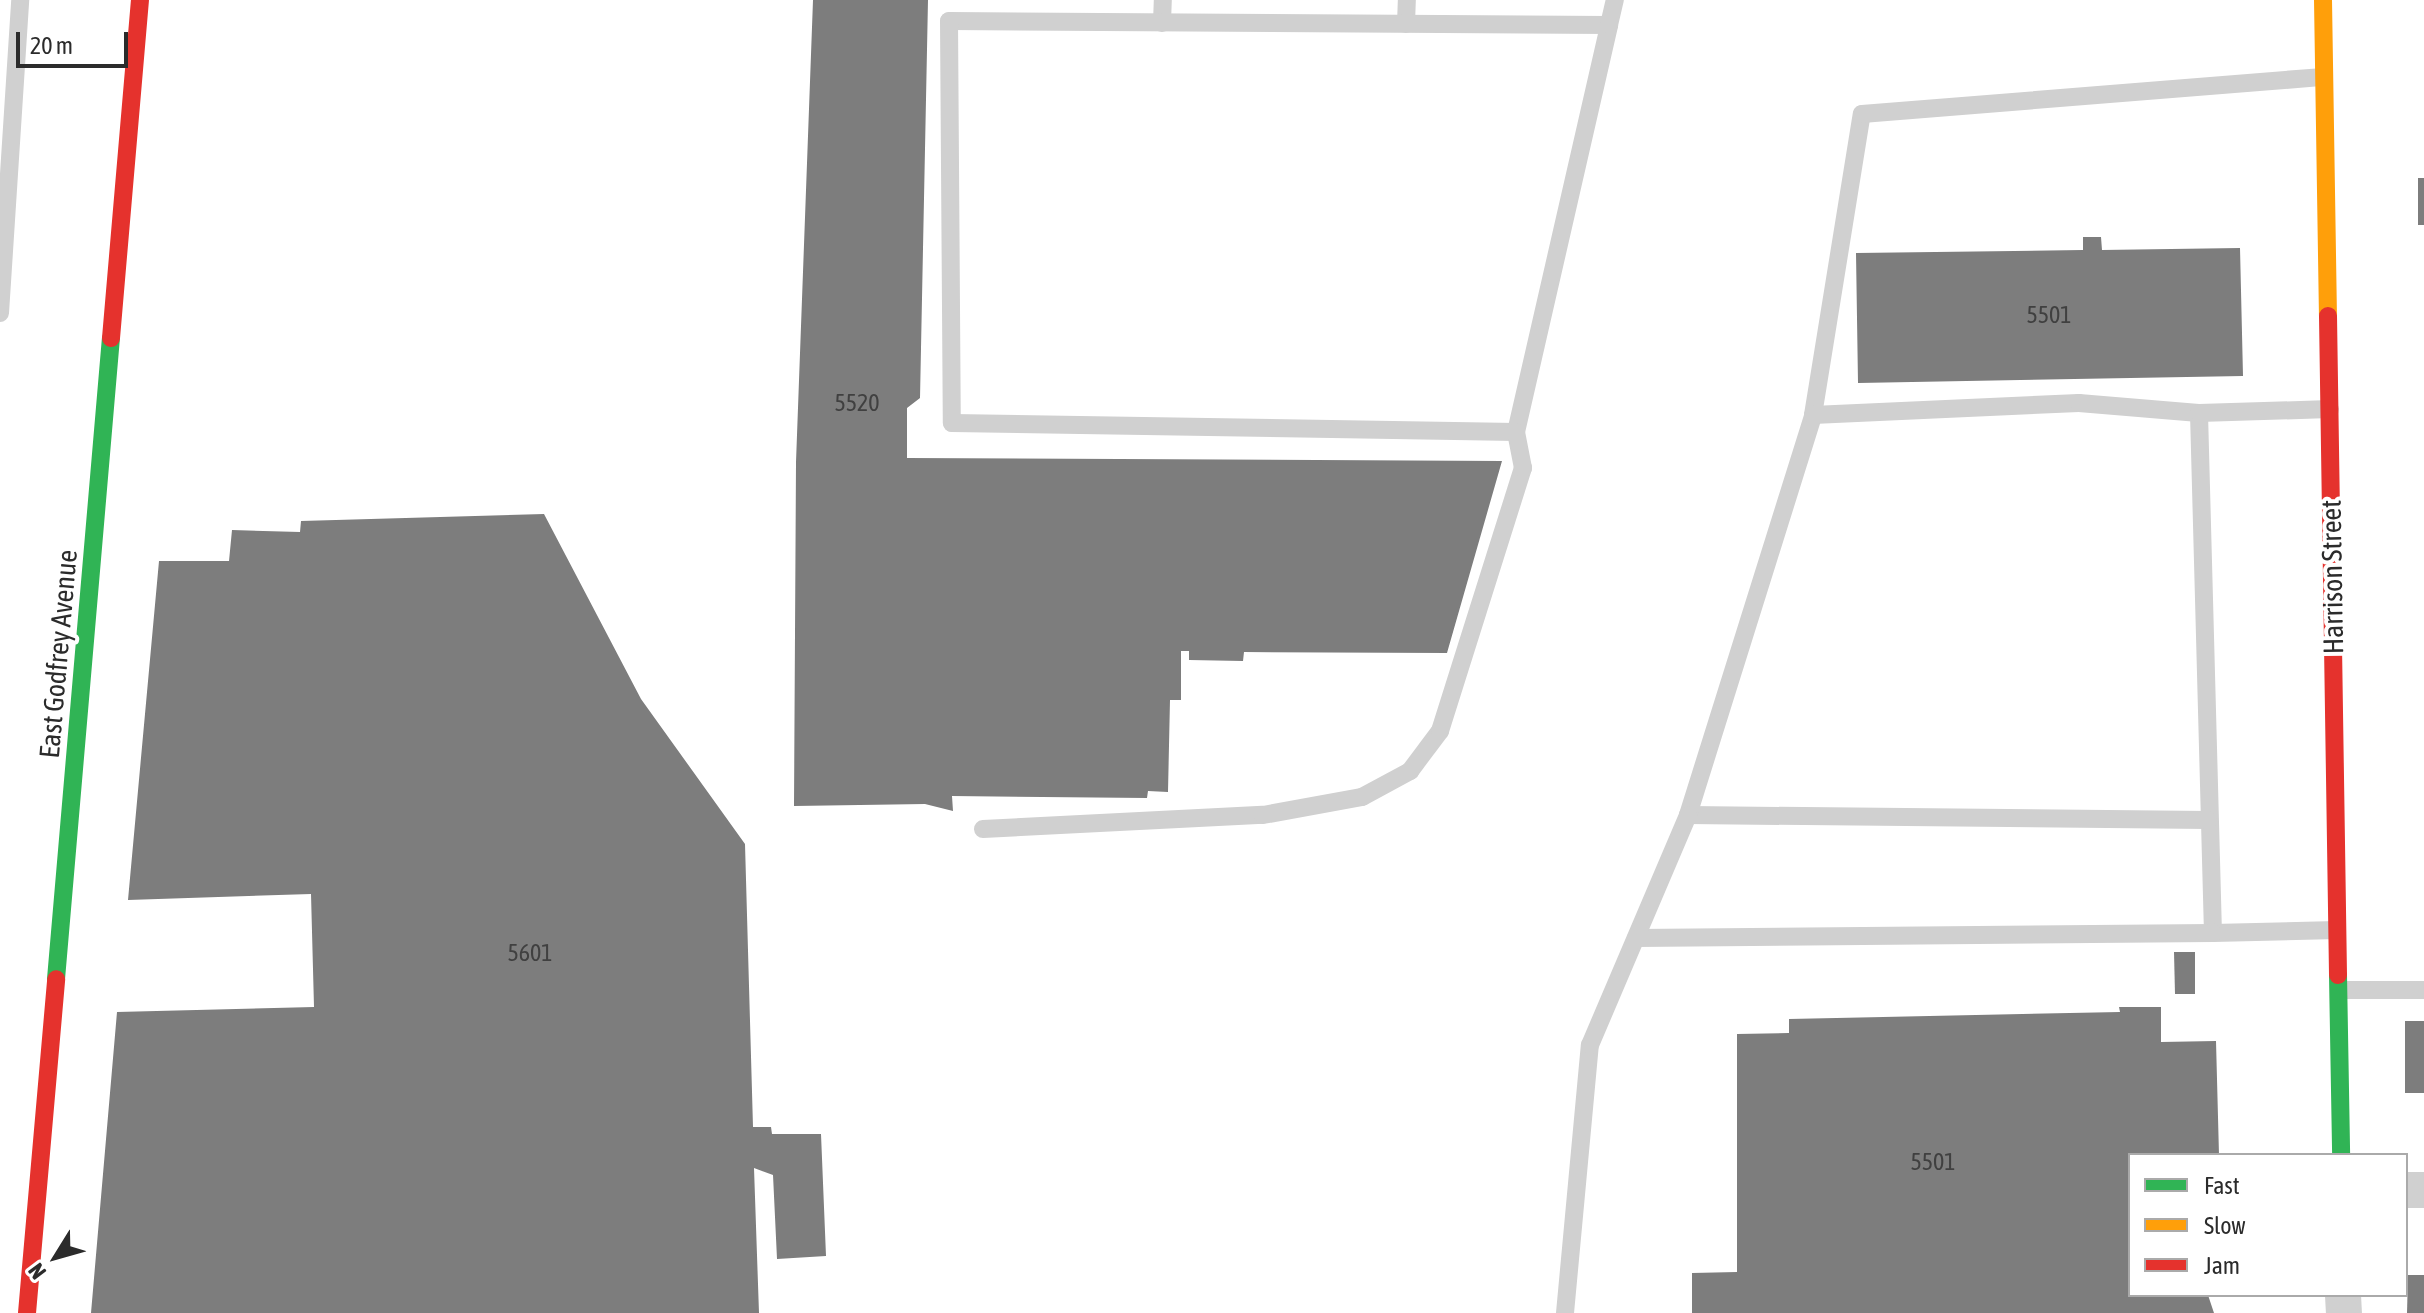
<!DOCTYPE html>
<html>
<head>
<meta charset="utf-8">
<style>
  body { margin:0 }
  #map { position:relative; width:2424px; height:1313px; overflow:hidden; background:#fff; font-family:"Asap Condensed",sans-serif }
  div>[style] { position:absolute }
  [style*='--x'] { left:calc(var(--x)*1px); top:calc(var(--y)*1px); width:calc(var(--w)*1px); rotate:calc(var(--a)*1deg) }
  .building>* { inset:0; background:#7d7d7d }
  .lane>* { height:18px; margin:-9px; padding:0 9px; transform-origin:9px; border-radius:9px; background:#d0d0d0 }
  .street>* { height:36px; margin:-18px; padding:0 18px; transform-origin:18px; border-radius:18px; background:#d0d0d0 }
  .fast>* { height:18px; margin:-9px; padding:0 9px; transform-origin:9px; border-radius:9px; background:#30b455 }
  .slow>* { height:18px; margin:-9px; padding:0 9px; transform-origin:9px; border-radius:9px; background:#ff9f0a }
  .jam>* { height:18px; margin:-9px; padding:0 9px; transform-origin:9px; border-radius:9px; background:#e5322d }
  span { translate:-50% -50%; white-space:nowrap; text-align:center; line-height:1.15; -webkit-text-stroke:8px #fff; paint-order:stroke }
  .number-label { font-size:24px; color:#404040 }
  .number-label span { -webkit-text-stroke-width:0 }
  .street-label { font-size:28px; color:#2b2b2b }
  .legend { position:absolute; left:2128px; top:1153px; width:280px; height:144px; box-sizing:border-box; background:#fff; border:2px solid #aaa; margin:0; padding:10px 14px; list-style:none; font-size:24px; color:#2b2b2b }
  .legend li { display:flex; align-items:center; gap:16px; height:40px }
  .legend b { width:40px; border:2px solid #aaa }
  .north { position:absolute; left:16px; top:1217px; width:80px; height:80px; -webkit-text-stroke:6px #fff; paint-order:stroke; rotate:233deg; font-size:22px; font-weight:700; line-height:32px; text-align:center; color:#2b2b2b }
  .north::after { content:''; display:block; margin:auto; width:28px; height:36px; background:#2b2b2b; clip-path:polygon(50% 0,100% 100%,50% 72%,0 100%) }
  .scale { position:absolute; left:16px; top:32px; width:112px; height:36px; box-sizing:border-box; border:4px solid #2b2b2b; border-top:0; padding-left:10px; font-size:24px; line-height:28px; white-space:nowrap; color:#2b2b2b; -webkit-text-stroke:6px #fff; paint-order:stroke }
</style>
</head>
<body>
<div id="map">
  <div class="building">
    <div style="clip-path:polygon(813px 0,928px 0,920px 398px,907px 408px,907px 458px,1502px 461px,1447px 653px,1244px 652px,1243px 661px,1189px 660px,1189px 651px,1181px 651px,1181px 700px,1170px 700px,1168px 792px,1148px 791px,1147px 798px,952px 796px,953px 811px,925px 804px,794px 806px,796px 462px)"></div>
    <div style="clip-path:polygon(2418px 178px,2424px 178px,2424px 225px,2418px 225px)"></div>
    <div style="clip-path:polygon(2083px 237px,2101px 237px,2102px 250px,2240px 248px,2243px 376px,1858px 383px,1856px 253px,2083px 250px)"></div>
    <div style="clip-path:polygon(544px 514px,641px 699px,745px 844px,753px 1127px,771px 1127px,772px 1134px,821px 1134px,826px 1256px,777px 1259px,773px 1175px,754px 1168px,759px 1313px,91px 1313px,117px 1012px,314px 1007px,311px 894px,128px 900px,159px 561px,229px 561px,232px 530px,300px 532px,301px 521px)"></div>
    <div style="clip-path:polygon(2174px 952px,2195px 952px,2195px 994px,2175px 994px)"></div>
    <div style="clip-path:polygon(2119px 1007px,2161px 1007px,2161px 1042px,2216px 1041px,2219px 1155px,2130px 1155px,2130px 1295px,2208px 1295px,2214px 1313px,1692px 1313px,1692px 1273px,1737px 1272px,1737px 1034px,1789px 1033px,1789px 1019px,2120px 1012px)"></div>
    <div style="clip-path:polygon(2405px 1021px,2424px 1021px,2424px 1093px,2405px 1093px)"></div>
    <div style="clip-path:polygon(2408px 1275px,2424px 1275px,2424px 1313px,2407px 1313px)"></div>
  </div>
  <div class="lane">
    <div style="--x:1162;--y:23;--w:23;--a:-88"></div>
    <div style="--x:1406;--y:24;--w:24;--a:-88"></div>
    <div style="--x:1609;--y:25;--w:660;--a:-179.65"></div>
    <div style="--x:949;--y:21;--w:402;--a:89.6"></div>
    <div style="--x:952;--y:423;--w:564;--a:0.91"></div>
    <div style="--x:1516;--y:432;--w:417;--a:-77.1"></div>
    <div style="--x:1609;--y:25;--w:26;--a:-77"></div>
    <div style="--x:0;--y:313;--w:314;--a:-86.3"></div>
    <div style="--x:2199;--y:413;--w:520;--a:88.46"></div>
    <div style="--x:2213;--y:933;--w:124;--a:-1.4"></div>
    <div style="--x:1813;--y:415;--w:305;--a:-80.8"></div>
    <div style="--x:1862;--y:114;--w:463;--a:-4.6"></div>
    <div style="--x:2208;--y:820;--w:520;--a:-179.45"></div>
    <div style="--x:1688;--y:815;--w:419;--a:-72.6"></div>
    <div style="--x:1813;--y:415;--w:266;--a:-2.6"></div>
    <div style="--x:2079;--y:403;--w:120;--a:4.8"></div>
    <div style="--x:2199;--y:413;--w:131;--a:-1.7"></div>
    <div style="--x:983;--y:829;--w:280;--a:-2.9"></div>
    <div style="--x:1263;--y:815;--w:101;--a:-10.3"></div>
    <div style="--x:1362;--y:797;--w:55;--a:-28.4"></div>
    <div style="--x:1410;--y:771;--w:50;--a:-53.1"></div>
    <div style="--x:1440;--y:731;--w:276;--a:-72.5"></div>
    <div style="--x:1523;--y:468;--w:37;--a:-101"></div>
    <div style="--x:1636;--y:938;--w:577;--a:-0.5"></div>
    <div style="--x:2339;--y:990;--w:85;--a:0"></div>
    <div style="--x:1565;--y:1313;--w:269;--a:-84.7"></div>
    <div style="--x:1590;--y:1045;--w:250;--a:-66.9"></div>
  </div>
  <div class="street">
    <div style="--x:2406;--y:1190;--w:18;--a:0"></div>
    <div style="--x:2343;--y:1295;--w:18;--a:87"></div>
  </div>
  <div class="fast">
    <div style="--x:2338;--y:975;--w:180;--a:89"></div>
    <div style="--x:56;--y:979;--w:643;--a:-85.1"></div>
  </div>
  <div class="slow">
    <div style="--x:2323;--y:0;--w:316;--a:89.1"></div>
  </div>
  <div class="jam">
    <div style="--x:2328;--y:316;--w:659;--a:89.13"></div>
    <div style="--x:111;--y:338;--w:339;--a:-85.1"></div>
    <div style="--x:27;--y:1313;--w:335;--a:-85"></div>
  </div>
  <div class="number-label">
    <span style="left:2049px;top:315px">5501</span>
    <span style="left:857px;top:403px">5520</span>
    <span style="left:530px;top:953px">5601</span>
    <span style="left:1933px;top:1162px">5501</span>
  </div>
  <div class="street-label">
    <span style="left:2332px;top:577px;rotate:-91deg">Harrison Street</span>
    <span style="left:58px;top:654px;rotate:-85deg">East Godfrey Avenue</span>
  </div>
  <ul class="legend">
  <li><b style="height:10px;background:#30b455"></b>Fast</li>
  <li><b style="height:10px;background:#ff9f0a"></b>Slow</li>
  <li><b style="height:10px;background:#e5322d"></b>Jam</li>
  </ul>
  <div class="north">N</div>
  <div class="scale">20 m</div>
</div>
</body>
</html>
